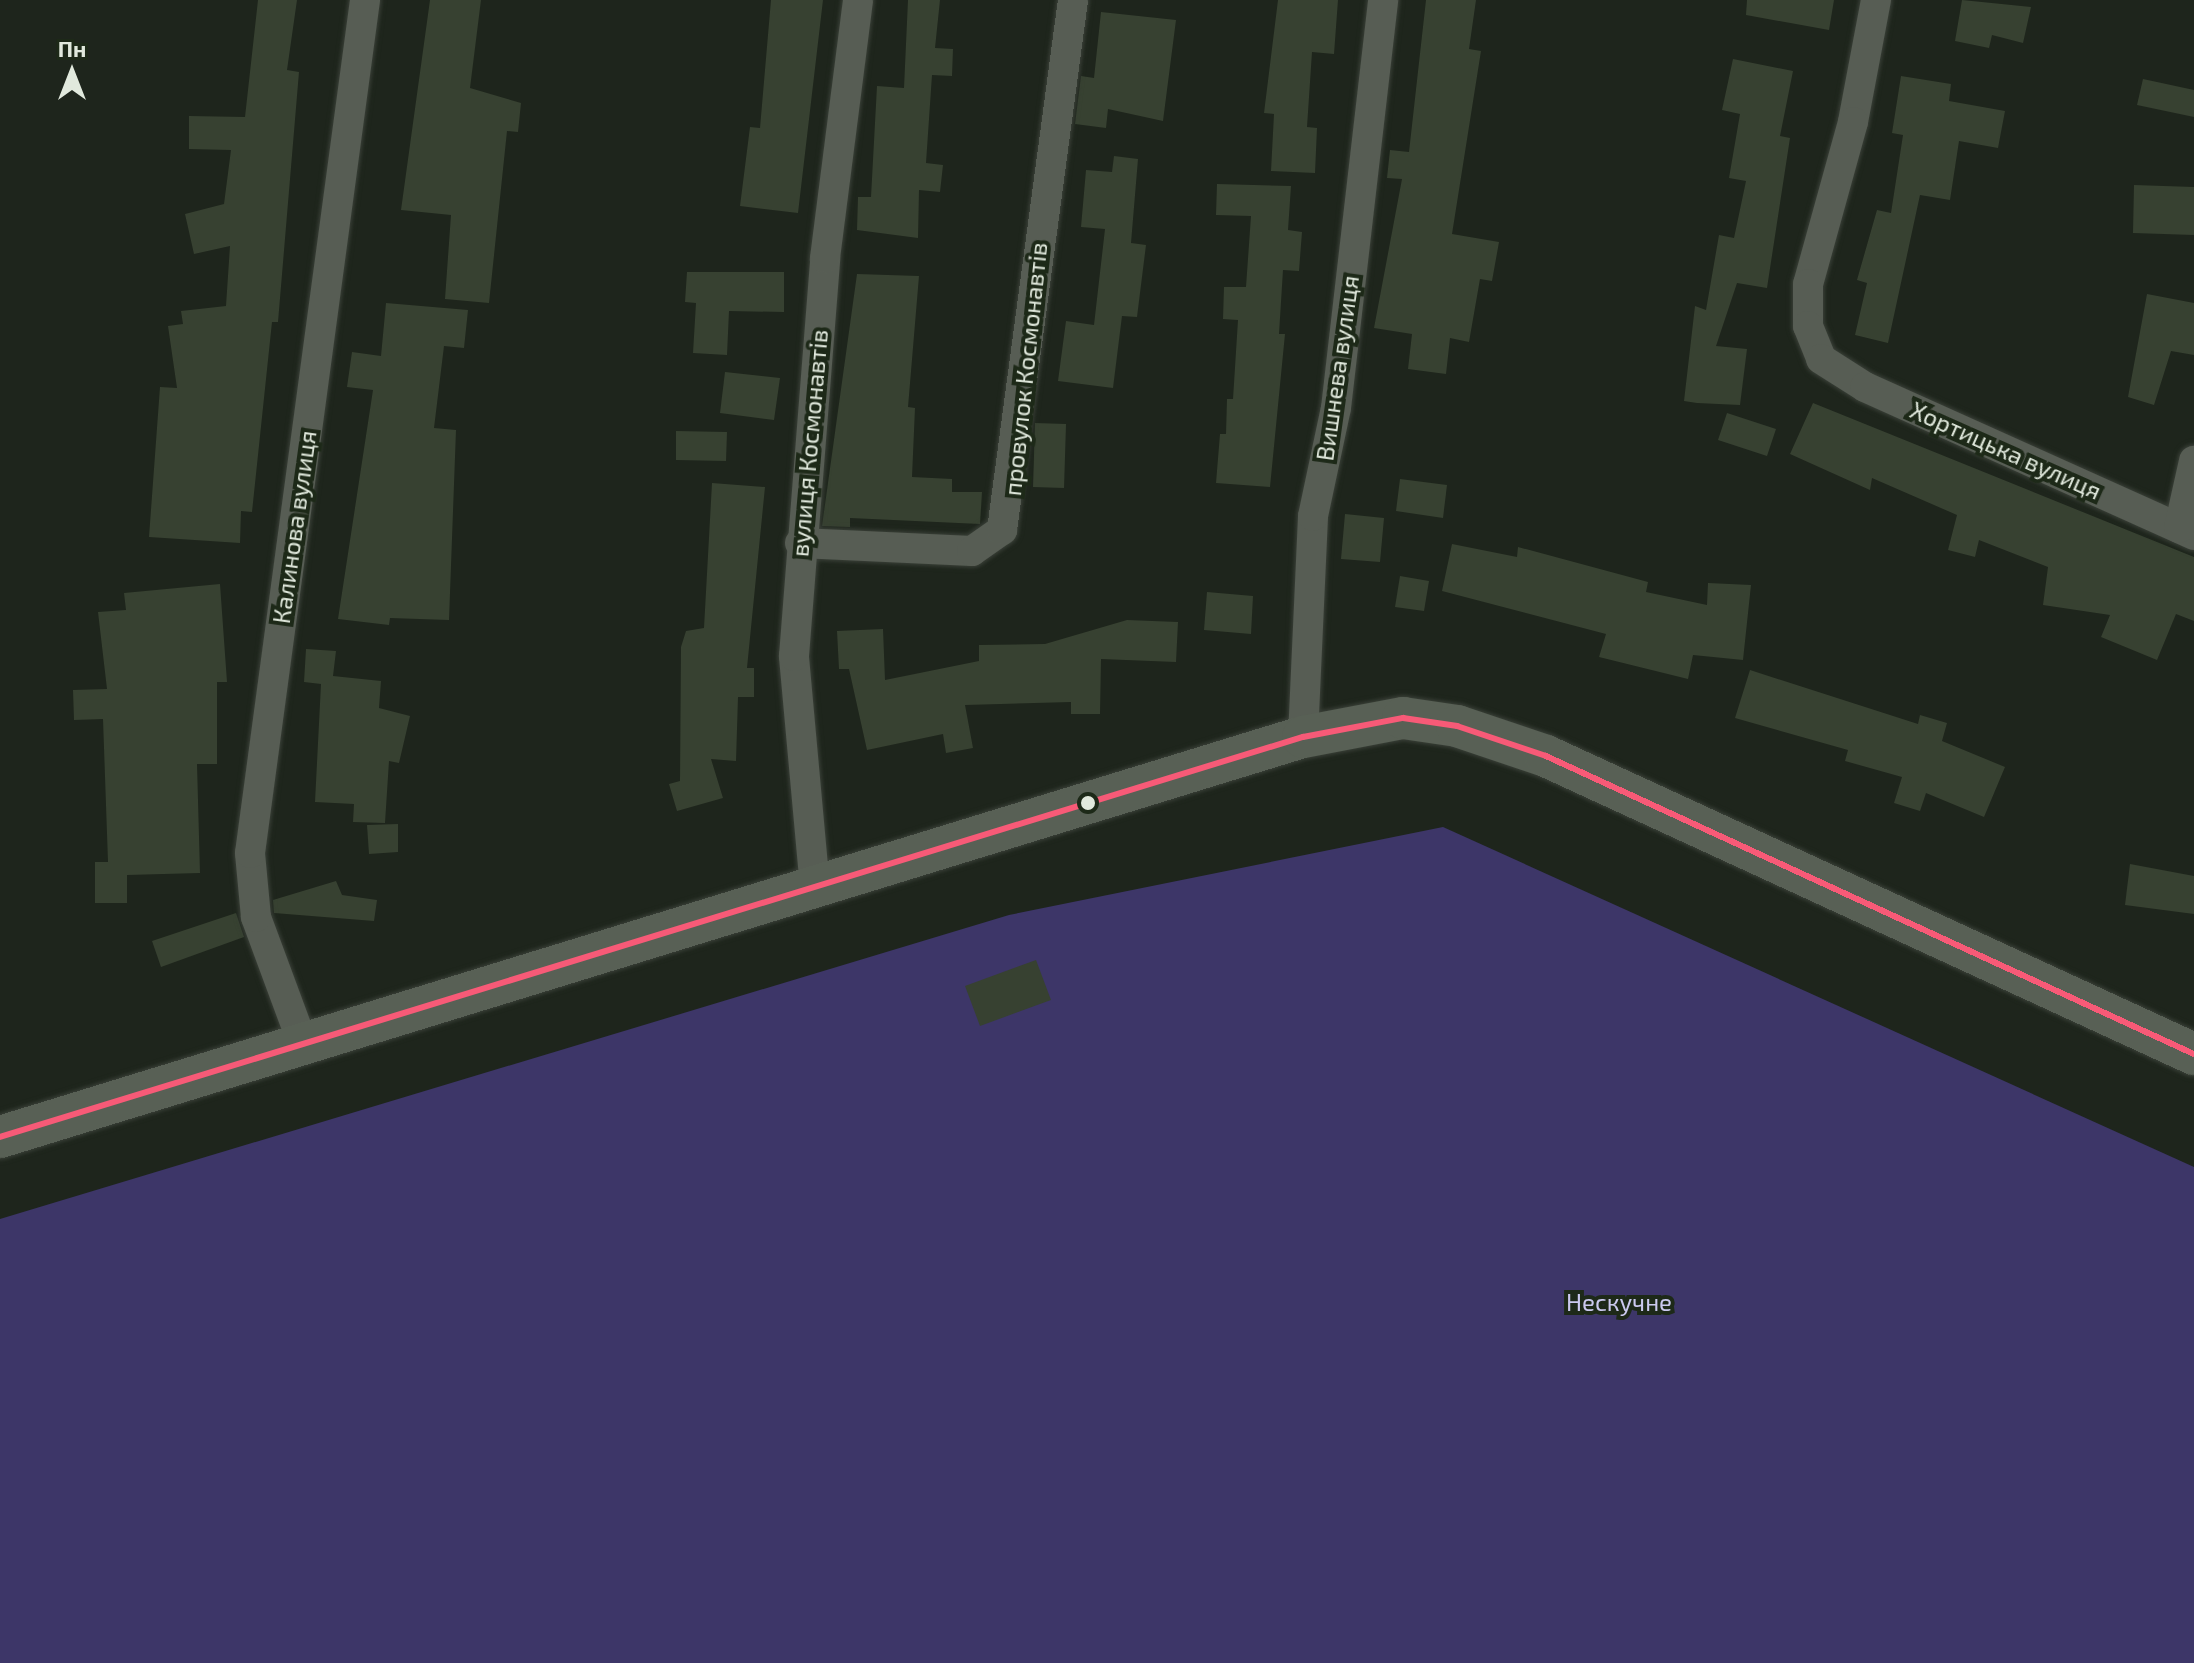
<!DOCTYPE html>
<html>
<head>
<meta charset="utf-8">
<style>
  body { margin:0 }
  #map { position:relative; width:2194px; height:1663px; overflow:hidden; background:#1e251c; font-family:"Exo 2",sans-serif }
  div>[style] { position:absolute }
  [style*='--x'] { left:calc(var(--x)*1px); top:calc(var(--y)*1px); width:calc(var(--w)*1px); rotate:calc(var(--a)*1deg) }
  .green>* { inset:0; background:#3d3668 }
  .building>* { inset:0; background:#374131 }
  .roads { filter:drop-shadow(0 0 2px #3a4038) drop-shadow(0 0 2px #3a4038) }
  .street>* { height:30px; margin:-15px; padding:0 15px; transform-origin:15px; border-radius:15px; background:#575d54 }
  .secondary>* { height:42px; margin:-21px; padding:0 21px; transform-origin:21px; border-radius:21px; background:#586055 }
  .bus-1>* { height:6px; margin:-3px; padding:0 3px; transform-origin:3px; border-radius:3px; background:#f75a77 }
  .dots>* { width:22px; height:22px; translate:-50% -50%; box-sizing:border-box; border:4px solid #1d2918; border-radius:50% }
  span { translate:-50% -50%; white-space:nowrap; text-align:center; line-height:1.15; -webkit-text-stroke:8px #1d2918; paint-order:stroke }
  .street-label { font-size:24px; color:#e1e9dd }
  .park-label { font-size:24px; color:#cbc9ef }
  .north { position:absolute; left:32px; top:32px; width:80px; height:80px; -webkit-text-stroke:6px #1d2918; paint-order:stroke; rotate:0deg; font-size:22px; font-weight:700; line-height:32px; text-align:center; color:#e1e9dd }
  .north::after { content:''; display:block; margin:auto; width:28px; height:36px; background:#e1e9dd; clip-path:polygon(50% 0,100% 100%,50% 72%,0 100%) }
</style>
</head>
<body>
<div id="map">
  <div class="green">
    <div style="clip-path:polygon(1443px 827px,2194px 1167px,2194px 1663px,0 1663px,0 1219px,1009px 915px)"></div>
  </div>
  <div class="building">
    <div style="clip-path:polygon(258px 0,297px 0,287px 70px,299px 72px,278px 322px,272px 322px,252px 512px,241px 511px,240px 543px,149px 537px,160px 387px,177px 388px,168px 326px,183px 324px,181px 311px,226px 306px,230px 246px,194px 254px,185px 214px,224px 204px,231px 150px,189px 149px,189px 116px,245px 117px)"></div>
    <div style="clip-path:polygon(430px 0,481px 0,470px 88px,521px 103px,518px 132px,507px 131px,489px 303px,445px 299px,451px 215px,401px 210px)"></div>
    <div style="clip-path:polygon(771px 0,823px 0,798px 213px,740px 206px,750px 127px,760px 128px)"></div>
    <div style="clip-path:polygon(908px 0,940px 0,935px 48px,953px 49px,952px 76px,932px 75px,926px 163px,943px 165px,940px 192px,919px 190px,918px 238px,857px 230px,858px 197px,871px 197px,877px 86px,904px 88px)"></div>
    <div style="clip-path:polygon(1278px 0,1338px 0,1334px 54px,1312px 52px,1307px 127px,1317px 128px,1315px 173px,1271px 171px,1274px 114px,1264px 113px)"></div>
    <div style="clip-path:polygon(1426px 0,1476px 0,1469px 49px,1481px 51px,1452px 234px,1499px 242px,1492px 281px,1480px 279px,1469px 342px,1450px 338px,1446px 374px,1408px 369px,1412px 334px,1374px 328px,1402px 179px,1387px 178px,1390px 150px,1409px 152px)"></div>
    <div style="clip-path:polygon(1747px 0,1834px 0,1829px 30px,1746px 15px)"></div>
    <div style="clip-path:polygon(1962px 0,2031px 7px,2023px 43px,1992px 35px,1989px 48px,1955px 41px)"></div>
    <div style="clip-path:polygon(1101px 12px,1176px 20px,1163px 121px,1108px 109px,1106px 128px,1075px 124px,1081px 76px,1094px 78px)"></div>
    <div style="clip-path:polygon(1733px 59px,1793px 71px,1780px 136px,1790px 138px,1767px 288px,1737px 283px,1716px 346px,1747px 349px,1740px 405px,1697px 403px,1684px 401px,1695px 306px,1706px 310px,1719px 235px,1734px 238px,1746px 181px,1729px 178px,1740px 114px,1722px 110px)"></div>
    <div style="clip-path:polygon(1901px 76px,1951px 84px,1949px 101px,2005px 111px,1998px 148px,1959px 141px,1950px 200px,1920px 195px,1888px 343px,1855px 335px,1867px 283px,1857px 280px,1877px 210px,1891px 213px,1903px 135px,1892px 133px)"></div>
    <div style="clip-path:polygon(2143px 79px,2194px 90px,2194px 117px,2137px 105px)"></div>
    <div style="clip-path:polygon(1114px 156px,1138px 159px,1131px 243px,1146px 245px,1137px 317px,1122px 316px,1113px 388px,1058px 381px,1066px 321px,1094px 325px,1105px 229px,1081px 227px,1086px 170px,1112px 172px)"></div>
    <div style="clip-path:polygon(1217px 184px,1291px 186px,1288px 230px,1302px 232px,1299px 271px,1283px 270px,1279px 334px,1285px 334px,1270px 487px,1216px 483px,1220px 434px,1226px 434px,1227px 399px,1233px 399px,1238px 320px,1223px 319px,1224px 287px,1246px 287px,1251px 216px,1216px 215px)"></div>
    <div style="clip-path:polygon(2134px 185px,2194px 187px,2194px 235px,2133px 233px)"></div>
    <div style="clip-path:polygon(687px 272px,784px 272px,784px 312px,729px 311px,727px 355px,693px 353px,696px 303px,685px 302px)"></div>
    <div style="clip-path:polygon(857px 274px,919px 276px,908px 407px,915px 408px,912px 477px,952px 479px,952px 492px,982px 492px,980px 524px,850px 518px,850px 527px,822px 526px)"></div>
    <div style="clip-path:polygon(2147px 294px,2194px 303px,2194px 355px,2171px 351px,2154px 405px,2128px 397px)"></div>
    <div style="clip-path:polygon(386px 303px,468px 310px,464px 348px,444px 346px,434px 428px,456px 430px,449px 620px,390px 618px,389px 625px,338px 619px,373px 390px,347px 387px,352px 352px,381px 356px)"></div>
    <div style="clip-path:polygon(725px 372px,780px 378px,774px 420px,720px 413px)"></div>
    <div style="clip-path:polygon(1813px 403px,2194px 557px,2194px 621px,2176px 614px,2157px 660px,2101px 637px,2110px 615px,2043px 605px,2048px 567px,1979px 540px,1975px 557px,1948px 550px,1957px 515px,1872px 478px,1870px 490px,1790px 454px)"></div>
    <div style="clip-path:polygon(1727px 413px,1776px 429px,1767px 456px,1718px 440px)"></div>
    <div style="clip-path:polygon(1035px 423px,1066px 424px,1064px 488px,1033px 487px)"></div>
    <div style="clip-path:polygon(676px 431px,727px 432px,726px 461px,676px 460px)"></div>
    <div style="clip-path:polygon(1400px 479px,1447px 485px,1443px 518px,1396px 511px)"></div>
    <div style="clip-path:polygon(712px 483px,765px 487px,747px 668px,754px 668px,754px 697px,738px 697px,736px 761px,711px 759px,723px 798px,677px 811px,669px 784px,680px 781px,681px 647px,686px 631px,704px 628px)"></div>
    <div style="clip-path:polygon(1345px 514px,1384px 518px,1380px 562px,1341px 559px)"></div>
    <div style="clip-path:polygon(1452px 544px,1517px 557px,1518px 547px,1648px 582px,1646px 592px,1707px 605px,1708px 583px,1751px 585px,1743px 660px,1693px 655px,1688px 679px,1599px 657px,1606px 634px,1442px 591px)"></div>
    <div style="clip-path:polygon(1400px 576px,1429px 581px,1424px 611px,1395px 607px)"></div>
    <div style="clip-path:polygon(220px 584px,227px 682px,217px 682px,217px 764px,197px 764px,200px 873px,127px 875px,127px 903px,95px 903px,95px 862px,108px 862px,103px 719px,74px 720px,73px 690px,107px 689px,98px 612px,126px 610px,124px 593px)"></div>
    <div style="clip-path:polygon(1207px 592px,1253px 596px,1251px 634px,1204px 630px)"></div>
    <div style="clip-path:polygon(1127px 620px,1178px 622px,1176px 662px,1101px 659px,1100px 714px,1071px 714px,1071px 702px,965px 705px,973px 748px,946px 753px,943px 734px,867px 750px,849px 669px,839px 669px,837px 631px,883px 629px,885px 680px,979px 661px,979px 645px,1045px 644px)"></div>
    <div style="clip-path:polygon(306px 649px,336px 651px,333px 676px,381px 681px,379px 708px,410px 716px,399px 763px,389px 761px,385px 823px,353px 822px,354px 804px,315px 802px,321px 684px,304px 682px)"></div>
    <div style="clip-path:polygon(1750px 670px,1918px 724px,1920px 715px,1947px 723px,1942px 741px,2005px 767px,1984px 817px,1926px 793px,1920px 811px,1894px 803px,1902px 777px,1845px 761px,1848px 750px,1735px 718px)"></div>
    <div style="clip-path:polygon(398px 824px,398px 852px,369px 854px,367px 825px)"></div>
    <div style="clip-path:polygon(2130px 864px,2194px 876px,2194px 914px,2125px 905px)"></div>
    <div style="clip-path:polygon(336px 881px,342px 895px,377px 900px,374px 921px,274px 913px,273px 900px)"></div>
    <div style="clip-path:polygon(236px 913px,244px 937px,161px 967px,152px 941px)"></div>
    <div style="clip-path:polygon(1036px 960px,1051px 1000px,980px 1026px,965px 986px)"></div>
  </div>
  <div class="roads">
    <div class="street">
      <div style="--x:1876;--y:0;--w:124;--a:100.7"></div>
      <div style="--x:1853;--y:122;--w:168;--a:105.5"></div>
      <div style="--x:1808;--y:284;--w:42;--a:90"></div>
      <div style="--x:1808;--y:326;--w:35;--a:68"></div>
      <div style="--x:1821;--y:359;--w:52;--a:32.5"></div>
      <div style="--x:1865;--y:387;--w:361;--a:24.2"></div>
      <div style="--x:2179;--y:528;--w:69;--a:-77.4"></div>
      <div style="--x:800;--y:543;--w:172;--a:2.7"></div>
      <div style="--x:972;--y:551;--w:37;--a:-35"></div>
      <div style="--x:1002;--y:530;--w:535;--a:-82.37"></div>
      <div style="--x:1303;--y:737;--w:221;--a:-87.4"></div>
      <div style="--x:1313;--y:516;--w:110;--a:-78"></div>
      <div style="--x:1336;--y:408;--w:411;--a:-83.4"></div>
      <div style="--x:815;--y:888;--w:233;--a:-95.2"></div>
      <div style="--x:794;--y:656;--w:399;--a:-85.5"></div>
      <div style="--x:825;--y:258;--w:260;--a:-82.7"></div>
      <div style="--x:304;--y:1047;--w:139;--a:-110.3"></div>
      <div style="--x:256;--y:917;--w:64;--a:-95.4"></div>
      <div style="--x:250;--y:853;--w:861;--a:-82.32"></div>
    </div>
    <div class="secondary">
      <div style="--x:0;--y:1137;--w:1363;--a:-17.07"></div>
      <div style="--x:1303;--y:737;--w:102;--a:-10.8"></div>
      <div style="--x:1403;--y:718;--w:55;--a:8.4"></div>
      <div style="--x:1457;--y:726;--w:94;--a:18.6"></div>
      <div style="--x:1546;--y:756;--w:713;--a:24.7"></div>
    </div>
  </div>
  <div class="bus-1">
    <div style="--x:0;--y:1137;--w:1363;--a:-17.07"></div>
    <div style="--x:1303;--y:737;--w:102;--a:-10.8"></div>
    <div style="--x:1403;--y:718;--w:55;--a:8.4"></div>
    <div style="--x:1457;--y:726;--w:94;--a:18.6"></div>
    <div style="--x:1546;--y:756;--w:713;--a:24.7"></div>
  </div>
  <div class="dots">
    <div style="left:1088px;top:803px;background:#e1e9dd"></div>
  </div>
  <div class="street-label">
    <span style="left:1337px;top:368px;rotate:-82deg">Вишнева вулиця</span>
    <span style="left:1025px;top:369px;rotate:-84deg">провулок Космонавтів</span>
    <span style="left:809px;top:443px;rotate:-85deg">вулиця Космонавтів</span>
    <span style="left:2006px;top:450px;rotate:24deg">Хортицька вулиця</span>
    <span style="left:294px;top:527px;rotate:-82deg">Калинова вулиця</span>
  </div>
  <div class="park-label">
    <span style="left:1619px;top:1302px">Нескучне</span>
  </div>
  <div class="north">Пн</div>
</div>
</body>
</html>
